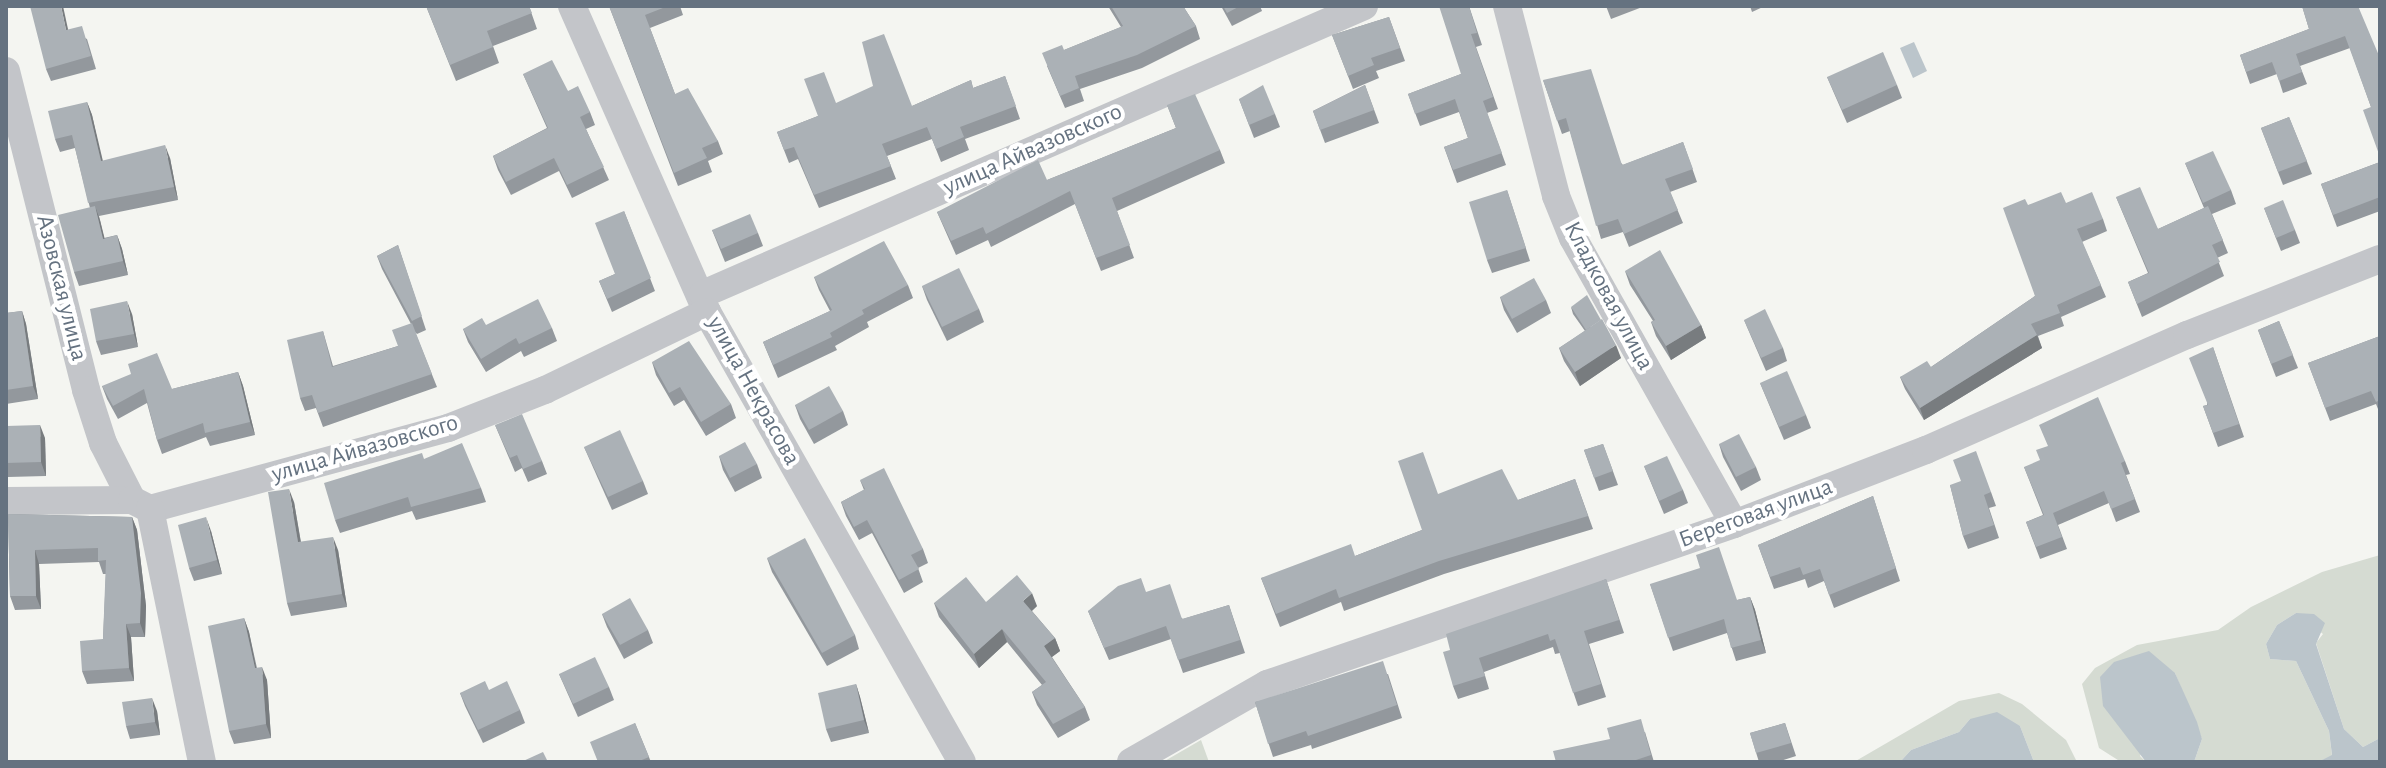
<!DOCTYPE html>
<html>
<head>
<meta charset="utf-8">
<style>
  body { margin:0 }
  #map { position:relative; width:2386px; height:768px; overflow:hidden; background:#f4f5f1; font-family:"Alegreya Sans",sans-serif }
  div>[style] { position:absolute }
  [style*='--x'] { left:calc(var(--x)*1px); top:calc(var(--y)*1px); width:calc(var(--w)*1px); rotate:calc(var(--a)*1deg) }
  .green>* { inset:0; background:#d5dbd2 }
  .water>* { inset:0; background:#bbc5cb }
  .minor>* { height:28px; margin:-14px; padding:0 14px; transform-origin:14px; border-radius:14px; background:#c3c5c9 }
  .wall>* { inset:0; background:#93989d }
  .shaded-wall>* { inset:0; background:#787c7f }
  .building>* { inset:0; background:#abb1b6 }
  span { translate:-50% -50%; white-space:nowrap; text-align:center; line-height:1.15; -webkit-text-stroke:8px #fff; paint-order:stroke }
  .street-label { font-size:24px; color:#657280 }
  .frame { position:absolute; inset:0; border:8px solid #657280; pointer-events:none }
</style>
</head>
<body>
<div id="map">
  <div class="green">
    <div style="clip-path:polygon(2380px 555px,2380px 738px,2363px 747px,2344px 729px,2316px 643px,2323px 634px,2296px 613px,2277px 625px,2266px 644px,2270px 659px,2296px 661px,2329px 731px,2332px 756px,2318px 762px,2194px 762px,2202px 739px,2175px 673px,2140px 756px,2146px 762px,2121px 762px,2099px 748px,2082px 684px,2095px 668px,2137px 645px,2218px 630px,2251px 607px,2322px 572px)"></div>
    <div style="clip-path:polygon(1999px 693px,2022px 704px,2066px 740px,2077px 762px,2034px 762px,2020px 726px,1970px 719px,1959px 732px,1911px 750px,1900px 762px,1854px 762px,1959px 701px)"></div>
    <div style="clip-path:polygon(1201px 740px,1209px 762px,1163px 762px)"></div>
  </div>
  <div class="water">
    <div style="clip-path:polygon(1914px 42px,1927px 71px,1913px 78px,1900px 48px)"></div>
    <div style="clip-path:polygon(2296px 613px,2314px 614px,2325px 623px,2316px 644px,2344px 729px,2363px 747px,2380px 738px,2380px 762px,2318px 762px,2332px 755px,2329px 731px,2296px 661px,2270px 659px,2266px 644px,2277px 625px)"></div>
    <div style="clip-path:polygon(2149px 651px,2175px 673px,2197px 722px,2202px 739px,2194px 762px,2146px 762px,2103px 706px,2100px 677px,2114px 662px)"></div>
    <div style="clip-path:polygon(1997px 712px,2020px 726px,2034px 762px,1900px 762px,1911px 750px,1959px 732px,1970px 719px)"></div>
  </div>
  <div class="minor">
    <div style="--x:572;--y:6;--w:334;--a:66.2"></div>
    <div style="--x:707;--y:312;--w:517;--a:60.46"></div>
    <div style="--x:1507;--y:6;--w:196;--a:75.5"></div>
    <div style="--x:1556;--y:196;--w:45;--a:68"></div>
    <div style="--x:1573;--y:238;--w:328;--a:60.6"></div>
    <div style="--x:6;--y:71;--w:329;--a:75.9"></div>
    <div style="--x:86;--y:390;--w:56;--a:72.2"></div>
    <div style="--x:103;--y:443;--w:64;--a:63"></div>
    <div style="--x:703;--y:294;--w:721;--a:-23.54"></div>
    <div style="--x:6;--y:501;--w:126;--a:-0.5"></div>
    <div style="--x:132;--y:500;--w:20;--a:27"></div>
    <div style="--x:150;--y:509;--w:309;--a:-15.2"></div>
    <div style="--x:448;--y:428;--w:104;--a:-21.4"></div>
    <div style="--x:545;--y:390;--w:180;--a:-25.7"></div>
    <div style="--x:150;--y:509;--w:258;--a:78.4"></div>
    <div style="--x:1131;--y:762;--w:157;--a:-29.8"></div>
    <div style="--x:1267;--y:684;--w:494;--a:-18.9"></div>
    <div style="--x:1734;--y:524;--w:206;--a:-21.1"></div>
    <div style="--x:1926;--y:450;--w:285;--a:-23.8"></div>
    <div style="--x:2187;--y:335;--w:207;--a:-21.5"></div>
  </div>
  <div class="wall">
    <div style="clip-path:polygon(426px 6px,529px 6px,537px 29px,493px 46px,499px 63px,456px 81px)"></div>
    <div style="clip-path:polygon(609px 6px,680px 6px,683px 15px,650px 28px,675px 94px,718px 141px,723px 154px,708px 161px,712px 172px,678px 186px)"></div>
    <div style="clip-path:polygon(1108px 6px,1183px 6px,1196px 26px,1200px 39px,1142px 68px,1080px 89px,1084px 101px,1065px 108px,1047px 66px,1064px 50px,1121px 27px)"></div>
    <div style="clip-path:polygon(1221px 6px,1260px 6px,1262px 11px,1232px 26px)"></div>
    <div style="clip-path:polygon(1469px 6px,1482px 45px,1476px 47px,1498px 109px,1487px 113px,1506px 165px,1457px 183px,1444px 147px,1468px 138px,1459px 112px,1420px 126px,1408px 94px,1461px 74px)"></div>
    <div style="clip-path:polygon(1606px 6px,1645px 6px,1611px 19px)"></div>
    <div style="clip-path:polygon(1750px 6px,1765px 6px,1752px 12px)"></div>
    <div style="clip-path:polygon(2302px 6px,2379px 58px,2371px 107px,2350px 48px,2300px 66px,2307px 84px,2283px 93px,2277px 74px,2250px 84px,2240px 55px,2309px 29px)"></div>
    <div style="clip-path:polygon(1389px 17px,1405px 61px,1376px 71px,1379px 78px,1353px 89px,1332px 35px)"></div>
    <div style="clip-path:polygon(68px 30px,87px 39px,96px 69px,51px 81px,46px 69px)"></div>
    <div style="clip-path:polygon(523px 74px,568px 91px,590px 112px,595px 125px,586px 129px,609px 180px,572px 198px,559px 171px,511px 195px,498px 170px,493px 156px,547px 128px)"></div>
    <div style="clip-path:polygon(1005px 76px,1020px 119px,965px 139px,969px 150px,941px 162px,932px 139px,887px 156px,896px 179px,819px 208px,798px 159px,789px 163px,777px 132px,818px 116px,836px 103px,912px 106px,971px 80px,973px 88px)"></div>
    <div style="clip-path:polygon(1827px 77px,1897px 85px,1902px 98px,1847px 123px)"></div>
    <div style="clip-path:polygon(1543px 80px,1623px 165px,1683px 142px,1697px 182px,1670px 192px,1683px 223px,1629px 247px,1623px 232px,1601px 239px,1570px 131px,1562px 134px)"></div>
    <div style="clip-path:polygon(1365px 85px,1379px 123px,1325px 143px,1313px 111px)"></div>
    <div style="clip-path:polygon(1239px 99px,1275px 114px,1280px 127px,1254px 138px)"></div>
    <div style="clip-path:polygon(87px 102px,92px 115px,102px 161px,170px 158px,178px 200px,99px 216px,104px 238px,117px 235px,122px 249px,128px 275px,79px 286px,74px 272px,90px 208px,75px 148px,60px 152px,55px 139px)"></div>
    <div style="clip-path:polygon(1167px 105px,1220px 150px,1225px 163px,1117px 211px,1134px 258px,1101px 271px,1075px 204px,991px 247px,988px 240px,956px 255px,937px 212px,1047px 180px,1176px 128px)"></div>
    <div style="clip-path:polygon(2289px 117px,2312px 174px,2283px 185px,2261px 128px)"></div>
    <div style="clip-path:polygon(2380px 162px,2380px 211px,2337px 227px,2321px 184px)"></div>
    <div style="clip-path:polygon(2185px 163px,2231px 190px,2236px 204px,2212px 214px,2228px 253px,2217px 258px,2224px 276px,2142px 317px,2128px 282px,2148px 273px,2116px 197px,2158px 229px,2204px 208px)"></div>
    <div style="clip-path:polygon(1507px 190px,1530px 261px,1492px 273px,1487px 260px)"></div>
    <div style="clip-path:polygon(2066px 203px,2103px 219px,2107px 231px,2082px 242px,2106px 297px,2061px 317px,2064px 326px,2038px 336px,2042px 348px,1924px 420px,1905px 389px,1900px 377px,1931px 367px,2035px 296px,2028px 205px)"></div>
    <div style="clip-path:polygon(2264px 208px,2295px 230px,2300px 243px,2281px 251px)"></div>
    <div style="clip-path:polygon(624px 211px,655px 291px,612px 312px,599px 281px,615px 274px)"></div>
    <div style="clip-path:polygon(712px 230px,758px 233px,763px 246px,725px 262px)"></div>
    <div style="clip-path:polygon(398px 245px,426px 330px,417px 334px,415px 332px,437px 387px,323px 427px,316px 408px,305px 411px,300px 398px,323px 331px,333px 366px,398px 346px,411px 324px,382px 269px,377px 256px)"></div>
    <div style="clip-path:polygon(1625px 271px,1701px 325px,1706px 338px,1671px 360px,1656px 336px,1651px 322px,1653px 321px,1630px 285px)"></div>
    <div style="clip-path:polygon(814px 277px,908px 285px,913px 298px,867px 322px,869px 327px,835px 346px,837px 350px,778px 378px,763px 342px,830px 311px,819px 290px)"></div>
    <div style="clip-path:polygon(922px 286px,979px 309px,984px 322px,947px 341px,927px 300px)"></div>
    <div style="clip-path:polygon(1500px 297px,1546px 300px,1551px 313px,1517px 333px,1504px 310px)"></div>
    <div style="clip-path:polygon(1571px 307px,1621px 358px,1580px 386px,1564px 361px,1559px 348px,1585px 331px,1573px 314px)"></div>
    <div style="clip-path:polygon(22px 311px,26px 324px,38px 399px,6px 404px,6px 313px)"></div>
    <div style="clip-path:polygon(132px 314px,138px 347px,101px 355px,96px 341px)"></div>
    <div style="clip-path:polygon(1744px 320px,1783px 348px,1787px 361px,1766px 371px)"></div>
    <div style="clip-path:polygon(2279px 321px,2298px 368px,2276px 377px,2258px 330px)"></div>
    <div style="clip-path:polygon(486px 325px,552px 328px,557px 341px,524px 357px,521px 351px,486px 372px,468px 342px,463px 329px)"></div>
    <div style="clip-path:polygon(2380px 336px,2380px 414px,2376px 404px,2330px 421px,2308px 363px)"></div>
    <div style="clip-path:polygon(2213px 347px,2244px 437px,2218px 447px,2203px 406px,2207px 405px)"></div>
    <div style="clip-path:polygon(652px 362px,731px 404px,736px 418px,706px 436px,684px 400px,674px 406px,656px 375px)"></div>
    <div style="clip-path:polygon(238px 372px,243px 386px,255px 435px,210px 446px,206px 437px,162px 454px,157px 440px,147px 403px,118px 419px,107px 399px,102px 386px,172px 389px)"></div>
    <div style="clip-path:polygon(1760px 383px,1806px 415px,1811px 428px,1784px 440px)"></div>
    <div style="clip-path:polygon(795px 405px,843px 411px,848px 425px,814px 444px,800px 419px)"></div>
    <div style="clip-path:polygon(495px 425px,542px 461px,547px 474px,528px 482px,522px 468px,515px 472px)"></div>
    <div style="clip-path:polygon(6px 426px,45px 438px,46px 476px,8px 477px,6px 470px)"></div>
    <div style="clip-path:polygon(1603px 444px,1618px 485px,1599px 491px,1584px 450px)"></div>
    <div style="clip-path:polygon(1719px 444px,1756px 467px,1761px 480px,1741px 491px,1723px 457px)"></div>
    <div style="clip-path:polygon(584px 447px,643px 481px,648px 494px,612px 510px)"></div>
    <div style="clip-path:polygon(719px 456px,757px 464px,762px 478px,735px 492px,723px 470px)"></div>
    <div style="clip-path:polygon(424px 459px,481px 488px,486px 502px,416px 520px,412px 511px,340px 533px,335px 520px)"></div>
    <div style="clip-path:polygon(2125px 461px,2130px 474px,2126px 475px,2140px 512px,2116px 522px,2109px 503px,2058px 525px,2067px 549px,2040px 559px,2026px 522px,2043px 515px,2024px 467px)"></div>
    <div style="clip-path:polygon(1644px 466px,1683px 490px,1688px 503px,1664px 514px)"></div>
    <div style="clip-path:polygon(1575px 479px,1593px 529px,1444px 574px,1344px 611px,1341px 602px,1280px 627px,1261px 578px,1355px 556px,1422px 530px,1438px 494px,1518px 500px)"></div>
    <div style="clip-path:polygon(860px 480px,923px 549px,928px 563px,918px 568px,923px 582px,904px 593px,872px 533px,859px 540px,846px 516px,841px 502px,864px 490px)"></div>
    <div style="clip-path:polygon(1950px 485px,1991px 492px,1996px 506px,1989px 508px,1999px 538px,1968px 549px,1963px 536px)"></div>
    <div style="clip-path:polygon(1873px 496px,1900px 581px,1834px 608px,1824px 581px,1808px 588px,1805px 579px,1774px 589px,1758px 545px)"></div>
    <div style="clip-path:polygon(294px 502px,301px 542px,338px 550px,347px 607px,291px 616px,287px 603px)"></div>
    <div style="clip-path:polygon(8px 514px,132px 517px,137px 530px,146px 606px,145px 637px,131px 637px,134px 681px,87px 684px,82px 671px,103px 639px,106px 574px,103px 574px,99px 562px,39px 564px,41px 609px,15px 610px,10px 596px)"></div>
    <div style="clip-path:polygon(211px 531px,222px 574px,194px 581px,189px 568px)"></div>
    <div style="clip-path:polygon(767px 558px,855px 635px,859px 649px,827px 666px,772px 572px)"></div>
    <div style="clip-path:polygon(1606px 579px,1624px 633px,1589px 644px,1606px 697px,1578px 706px,1560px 653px,1555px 654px,1553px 647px,1484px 672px,1489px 689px,1458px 699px,1453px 686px,1450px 650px)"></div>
    <div style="clip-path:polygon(1650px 584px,1737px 600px,1750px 597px,1755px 610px,1766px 653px,1736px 661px,1727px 633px,1673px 651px)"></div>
    <div style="clip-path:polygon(1146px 592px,1183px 619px,1229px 605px,1245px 653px,1183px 673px,1171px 639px,1109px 660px,1088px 611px)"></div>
    <div style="clip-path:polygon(986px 602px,1037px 606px,1032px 611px,1055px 638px,1060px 651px,1052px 657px,1085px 707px,1090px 720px,1058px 738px,1037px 705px,1032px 692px,1042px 685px,1007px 642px,979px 668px,939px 617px,934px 603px)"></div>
    <div style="clip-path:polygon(602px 614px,648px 630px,653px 643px,624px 659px,607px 627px)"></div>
    <div style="clip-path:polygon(244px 618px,249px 632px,257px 668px,267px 680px,271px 738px,234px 744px,229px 731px)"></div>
    <div style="clip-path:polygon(559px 674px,609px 687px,614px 700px,578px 717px)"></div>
    <div style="clip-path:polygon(1388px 674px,1402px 718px,1312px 749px,1311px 745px,1273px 757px,1255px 702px)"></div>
    <div style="clip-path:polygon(856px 684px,860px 697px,869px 733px,831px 742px,826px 729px)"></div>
    <div style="clip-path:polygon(489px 690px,520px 710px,525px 723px,483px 743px,465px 706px,460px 693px)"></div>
    <div style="clip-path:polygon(157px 711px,160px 735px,130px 739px,126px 726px)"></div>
    <div style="clip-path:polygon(635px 723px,651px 762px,598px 762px)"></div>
    <div style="clip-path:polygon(1785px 723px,1796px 756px,1777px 762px,1759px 762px,1750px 733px)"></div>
    <div style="clip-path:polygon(1645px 732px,1654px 762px,1556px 762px)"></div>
  </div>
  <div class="shaded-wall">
    <div style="clip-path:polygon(61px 6px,63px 6px,71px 43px,66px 30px)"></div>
    <div style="clip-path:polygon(87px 102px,92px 115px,106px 174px,101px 161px)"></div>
    <div style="clip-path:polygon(165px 145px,170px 158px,178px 200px,174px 187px)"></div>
    <div style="clip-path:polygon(95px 206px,100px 220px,108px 252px,103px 239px)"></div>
    <div style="clip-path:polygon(117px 235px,122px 249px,128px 275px,123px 261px)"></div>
    <div style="clip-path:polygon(127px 301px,132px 314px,138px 347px,134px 334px)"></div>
    <div style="clip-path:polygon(22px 311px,26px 324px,38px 399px,33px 386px)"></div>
    <div style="clip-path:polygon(1701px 325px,1706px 338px,1671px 360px,1666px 346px)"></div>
    <div style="clip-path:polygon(2037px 335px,2042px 348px,1924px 420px,1920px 408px)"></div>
    <div style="clip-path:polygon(1616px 345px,1621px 358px,1580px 386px,1575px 372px)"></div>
    <div style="clip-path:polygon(238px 372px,243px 386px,255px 435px,250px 422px)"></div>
    <div style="clip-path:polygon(40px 425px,45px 438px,46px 476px,41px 462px)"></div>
    <div style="clip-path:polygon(289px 489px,294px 502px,303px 556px,298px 542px)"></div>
    <div style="clip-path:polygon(132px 517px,137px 530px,146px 606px,145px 637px,140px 623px)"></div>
    <div style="clip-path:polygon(206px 517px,211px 531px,222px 574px,217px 560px)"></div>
    <div style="clip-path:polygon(333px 537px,338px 550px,347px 607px,342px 594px)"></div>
    <div style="clip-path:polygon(35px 550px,39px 564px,41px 609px,36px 596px)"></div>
    <div style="clip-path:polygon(1032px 593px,1037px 606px,1028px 614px,1023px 601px)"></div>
    <div style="clip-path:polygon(1750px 597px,1755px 610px,1766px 653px,1761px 640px)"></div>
    <div style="clip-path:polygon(244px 618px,249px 632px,259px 682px,255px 668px)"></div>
    <div style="clip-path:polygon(126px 624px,131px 637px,134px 681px,129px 668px)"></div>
    <div style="clip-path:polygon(1002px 629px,1007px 642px,979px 668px,974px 654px)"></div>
    <div style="clip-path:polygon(1055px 638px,1060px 651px,1049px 659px,1044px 646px)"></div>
    <div style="clip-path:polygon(262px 667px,267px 680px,271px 738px,266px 724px)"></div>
    <div style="clip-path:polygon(856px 684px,860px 697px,869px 733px,864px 720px)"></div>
    <div style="clip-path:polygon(152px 698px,157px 711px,160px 735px,155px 722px)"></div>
  </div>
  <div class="building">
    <div style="clip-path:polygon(30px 6px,61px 6px,66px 30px,82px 26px,91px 56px,46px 69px)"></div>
    <div style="clip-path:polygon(426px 6px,529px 6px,532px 13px,487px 31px,493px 47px,450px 65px)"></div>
    <div style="clip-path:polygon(609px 6px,668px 6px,645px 15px,675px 94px,688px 88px,718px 141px,702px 148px,707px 158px,674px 173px)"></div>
    <div style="clip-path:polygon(1111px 6px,1183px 6px,1196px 26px,1137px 55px,1075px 76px,1079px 88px,1060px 96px,1042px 53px,1062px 45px,1064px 50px,1123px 26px)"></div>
    <div style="clip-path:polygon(1223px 6px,1240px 6px,1227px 13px)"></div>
    <div style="clip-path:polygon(1439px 6px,1469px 6px,1477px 33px,1471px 34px,1493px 97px,1483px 101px,1502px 153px,1453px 170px,1444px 147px,1468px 138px,1455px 99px,1415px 114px,1408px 94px,1461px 74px)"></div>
    <div style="clip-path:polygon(2302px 6px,2358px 6px,2380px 58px,2380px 157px,2363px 110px,2371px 107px,2345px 36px,2296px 54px,2302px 72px,2279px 81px,2272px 62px,2246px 72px,2240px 55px,2309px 29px)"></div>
    <div style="clip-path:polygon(1389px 17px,1400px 48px,1371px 58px,1374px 65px,1348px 76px,1332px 35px)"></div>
    <div style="clip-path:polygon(884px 34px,912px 106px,971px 80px,973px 88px,1005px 76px,1016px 106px,960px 127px,964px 137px,936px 149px,927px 127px,882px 144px,891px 166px,814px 195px,794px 147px,784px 150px,777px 132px,818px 116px,804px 79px,824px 72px,836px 103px,873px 86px,862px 42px)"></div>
    <div style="clip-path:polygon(1883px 52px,1897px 85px,1842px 110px,1827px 77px)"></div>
    <div style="clip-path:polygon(552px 60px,568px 91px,578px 86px,590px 112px,580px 117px,604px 167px,567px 185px,554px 158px,506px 182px,493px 156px,548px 128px,523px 74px)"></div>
    <div style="clip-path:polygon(1591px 69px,1622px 165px,1683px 142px,1693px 169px,1665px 179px,1678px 210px,1624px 234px,1618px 219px,1596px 226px,1566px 118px,1557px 121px,1543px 80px)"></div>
    <div style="clip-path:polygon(1263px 85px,1275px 114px,1249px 125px,1239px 99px)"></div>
    <div style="clip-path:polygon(1365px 85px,1374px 110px,1320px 130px,1313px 111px)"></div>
    <div style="clip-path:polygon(1195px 94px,1220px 150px,1112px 198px,1130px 245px,1096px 258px,1070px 191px,986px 234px,983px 227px,951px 241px,937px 212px,1038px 160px,1047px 180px,1176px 128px,1167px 105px)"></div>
    <div style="clip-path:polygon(87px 102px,101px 161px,165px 145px,174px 187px,88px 203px,72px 135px,55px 139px,48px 111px)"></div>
    <div style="clip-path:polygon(2289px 117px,2307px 161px,2278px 172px,2261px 128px)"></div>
    <div style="clip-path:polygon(2213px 151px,2231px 190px,2203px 203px,2185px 163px)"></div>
    <div style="clip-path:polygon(2380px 162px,2380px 197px,2333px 215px,2321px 184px)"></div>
    <div style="clip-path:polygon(2140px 187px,2158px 229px,2208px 206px,2223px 240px,2212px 245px,2220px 262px,2137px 304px,2128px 282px,2149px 273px,2116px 197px)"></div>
    <div style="clip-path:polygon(1507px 190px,1526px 248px,1487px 260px,1469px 202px)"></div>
    <div style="clip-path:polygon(2061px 192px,2066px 203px,2092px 192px,2103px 219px,2077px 229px,2101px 285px,2057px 305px,2060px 313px,2031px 324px,2037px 335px,1920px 408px,1900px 377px,1927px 361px,1931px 367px,2035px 296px,2003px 208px,2025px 199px,2028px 205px)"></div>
    <div style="clip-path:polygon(2283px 200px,2295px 230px,2276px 238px,2264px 208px)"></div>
    <div style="clip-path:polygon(95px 206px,103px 239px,117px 235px,123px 261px,74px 272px,58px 215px)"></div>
    <div style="clip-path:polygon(624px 211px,651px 278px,607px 299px,599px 281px,615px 274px,595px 223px)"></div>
    <div style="clip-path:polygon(750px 214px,758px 233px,721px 249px,712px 230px)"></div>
    <div style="clip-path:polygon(884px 241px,908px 285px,862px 310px,864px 314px,830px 333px,832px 337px,773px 365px,763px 342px,832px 310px,814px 277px)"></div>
    <div style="clip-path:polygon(398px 245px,422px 316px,412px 321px,377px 256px)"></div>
    <div style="clip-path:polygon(1660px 250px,1701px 325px,1666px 346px,1651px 322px,1655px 320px,1625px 271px)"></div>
    <div style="clip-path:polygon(959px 268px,979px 309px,942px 327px,922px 286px)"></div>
    <div style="clip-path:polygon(1534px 278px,1546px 300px,1512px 319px,1500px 297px)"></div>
    <div style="clip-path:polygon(1587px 295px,1601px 320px,1586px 330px,1571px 307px)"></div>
    <div style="clip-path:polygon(538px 299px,552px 328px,519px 344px,516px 338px,481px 359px,463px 329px,482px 318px,486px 325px)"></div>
    <div style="clip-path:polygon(127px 301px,134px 334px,96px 341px,90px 309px)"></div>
    <div style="clip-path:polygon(1765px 309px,1783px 348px,1761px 358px,1744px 320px)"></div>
    <div style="clip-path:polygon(22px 311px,33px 386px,6px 390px,6px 313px)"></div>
    <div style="clip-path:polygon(1602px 319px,1616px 345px,1575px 372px,1559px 348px)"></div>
    <div style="clip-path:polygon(2279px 321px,2293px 355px,2271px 364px,2258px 330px)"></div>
    <div style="clip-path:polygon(412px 323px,432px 374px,318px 413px,312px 395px,300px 398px,287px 340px,323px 331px,332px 367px,398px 346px,392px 330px)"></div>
    <div style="clip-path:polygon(2380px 336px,2380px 400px,2376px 402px,2371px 391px,2325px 408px,2308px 363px)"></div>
    <div style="clip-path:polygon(689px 341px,731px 404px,701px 422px,680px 387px,669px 393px,652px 362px)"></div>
    <div style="clip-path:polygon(2213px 347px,2239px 424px,2213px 433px,2203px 406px,2208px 405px,2189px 358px)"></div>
    <div style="clip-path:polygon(157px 353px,172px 389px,238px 372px,250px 422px,205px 433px,203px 423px,157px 440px,144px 389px,113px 406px,102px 386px,131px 374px,128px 364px)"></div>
    <div style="clip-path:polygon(1787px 371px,1806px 415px,1779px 427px,1760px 383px)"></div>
    <div style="clip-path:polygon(829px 386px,843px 411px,809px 430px,795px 405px)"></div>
    <div style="clip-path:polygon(2098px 397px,2125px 461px,2121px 463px,2135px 499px,2111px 509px,2104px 491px,2053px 513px,2062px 537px,2036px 547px,2026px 522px,2044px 515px,2024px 467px,2040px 460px,2036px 450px,2048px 446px,2039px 425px)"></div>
    <div style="clip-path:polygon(522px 414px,542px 461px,523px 469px,517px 455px,510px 458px,495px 425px)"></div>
    <div style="clip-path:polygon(40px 425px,41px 462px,6px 463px,6px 426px)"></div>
    <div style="clip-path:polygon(620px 430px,643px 481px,608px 497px,584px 447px)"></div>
    <div style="clip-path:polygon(1739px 434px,1756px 467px,1736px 477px,1719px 444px)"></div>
    <div style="clip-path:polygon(745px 442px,757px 464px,730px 478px,719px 456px)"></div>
    <div style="clip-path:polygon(462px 443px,481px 488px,411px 507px,408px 497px,335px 520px,324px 483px,422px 453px,424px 459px)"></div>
    <div style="clip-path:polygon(1603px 444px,1613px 471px,1594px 478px,1584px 450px)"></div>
    <div style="clip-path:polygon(1976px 451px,1991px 492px,1984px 495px,1994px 525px,1963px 536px,1950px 485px,1961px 481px,1953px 460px)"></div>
    <div style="clip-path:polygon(1423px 452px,1438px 494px,1502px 469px,1518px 500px,1575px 479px,1588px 516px,1439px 561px,1339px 598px,1336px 589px,1276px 614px,1261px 578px,1351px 544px,1355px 556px,1422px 530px,1398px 461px)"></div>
    <div style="clip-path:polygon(1667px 456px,1683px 490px,1659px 501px,1644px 466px)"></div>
    <div style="clip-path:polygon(884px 468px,923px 549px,911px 555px,919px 569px,899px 580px,867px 520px,854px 527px,841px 502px,865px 489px,860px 480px)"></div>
    <div style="clip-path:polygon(289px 489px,298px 542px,333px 537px,342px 594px,287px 603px,268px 492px)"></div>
    <div style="clip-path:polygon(1873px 496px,1896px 568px,1829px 595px,1820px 569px,1803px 575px,1800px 567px,1770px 577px,1758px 545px)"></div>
    <div style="clip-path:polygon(8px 514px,132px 517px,141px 593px,140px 623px,126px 624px,129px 668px,82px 671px,80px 641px,103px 639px,106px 560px,98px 561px,98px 548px,35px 550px,36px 596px,10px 596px)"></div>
    <div style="clip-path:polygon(206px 517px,217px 560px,189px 568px,178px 525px)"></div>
    <div style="clip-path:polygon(805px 538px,855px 635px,822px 653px,767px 558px)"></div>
    <div style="clip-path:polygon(1719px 547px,1737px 600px,1750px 597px,1761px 640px,1731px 648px,1724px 619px,1668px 638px,1650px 584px,1700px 568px,1696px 555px)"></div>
    <div style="clip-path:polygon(1017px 575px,1032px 593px,1023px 601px,1055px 638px,1044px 646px,1085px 707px,1053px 724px,1032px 692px,1046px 682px,1002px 629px,974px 654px,934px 603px,966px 577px,986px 602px)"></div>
    <div style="clip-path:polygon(1141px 578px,1146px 592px,1170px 584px,1182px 619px,1229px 605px,1240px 640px,1178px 660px,1166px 626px,1104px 648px,1088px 611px,1118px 586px)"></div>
    <div style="clip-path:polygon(1606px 579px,1619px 620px,1584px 631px,1601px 684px,1573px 693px,1555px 639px,1550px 641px,1548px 634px,1479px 658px,1485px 676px,1453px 686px,1443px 652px,1450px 650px,1446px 634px)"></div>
    <div style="clip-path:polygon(630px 598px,648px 630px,620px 645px,602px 614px)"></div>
    <div style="clip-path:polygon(244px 618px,255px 668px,262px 667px,266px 724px,229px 731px,208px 626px)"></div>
    <div style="clip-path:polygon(595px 657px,609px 687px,573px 704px,559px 674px)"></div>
    <div style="clip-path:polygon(1383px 661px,1397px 705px,1308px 736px,1306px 731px,1268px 744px,1255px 702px)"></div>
    <div style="clip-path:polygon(485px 681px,489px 690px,507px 681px,520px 710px,478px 730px,460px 693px)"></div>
    <div style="clip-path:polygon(856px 684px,864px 720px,826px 729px,818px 693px)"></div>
    <div style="clip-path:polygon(152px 698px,155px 722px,126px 726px,122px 702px)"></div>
    <div style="clip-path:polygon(1641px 719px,1651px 755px,1636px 760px,1636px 762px,1556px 762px,1553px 751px,1610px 739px,1607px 728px)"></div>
    <div style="clip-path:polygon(635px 723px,649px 757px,637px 762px,598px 762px,590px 742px)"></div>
    <div style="clip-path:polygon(1785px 723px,1791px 743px,1756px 753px,1750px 733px)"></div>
    <div style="clip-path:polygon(543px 752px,548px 762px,521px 762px)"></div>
  </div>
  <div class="street-label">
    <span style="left:1033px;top:150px;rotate:-24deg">улица Айвазовского</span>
    <span style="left:61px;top:288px;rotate:76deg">Азовская улица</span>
    <span style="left:1608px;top:296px;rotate:62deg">Кладковая улица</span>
    <span style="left:753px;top:391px;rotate:61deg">улица Некрасова</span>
    <span style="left:365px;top:449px;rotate:-16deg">улица Айвазовского</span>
    <span style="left:1756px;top:514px;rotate:-20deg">Береговая улица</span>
  </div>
  <div class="frame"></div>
</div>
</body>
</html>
